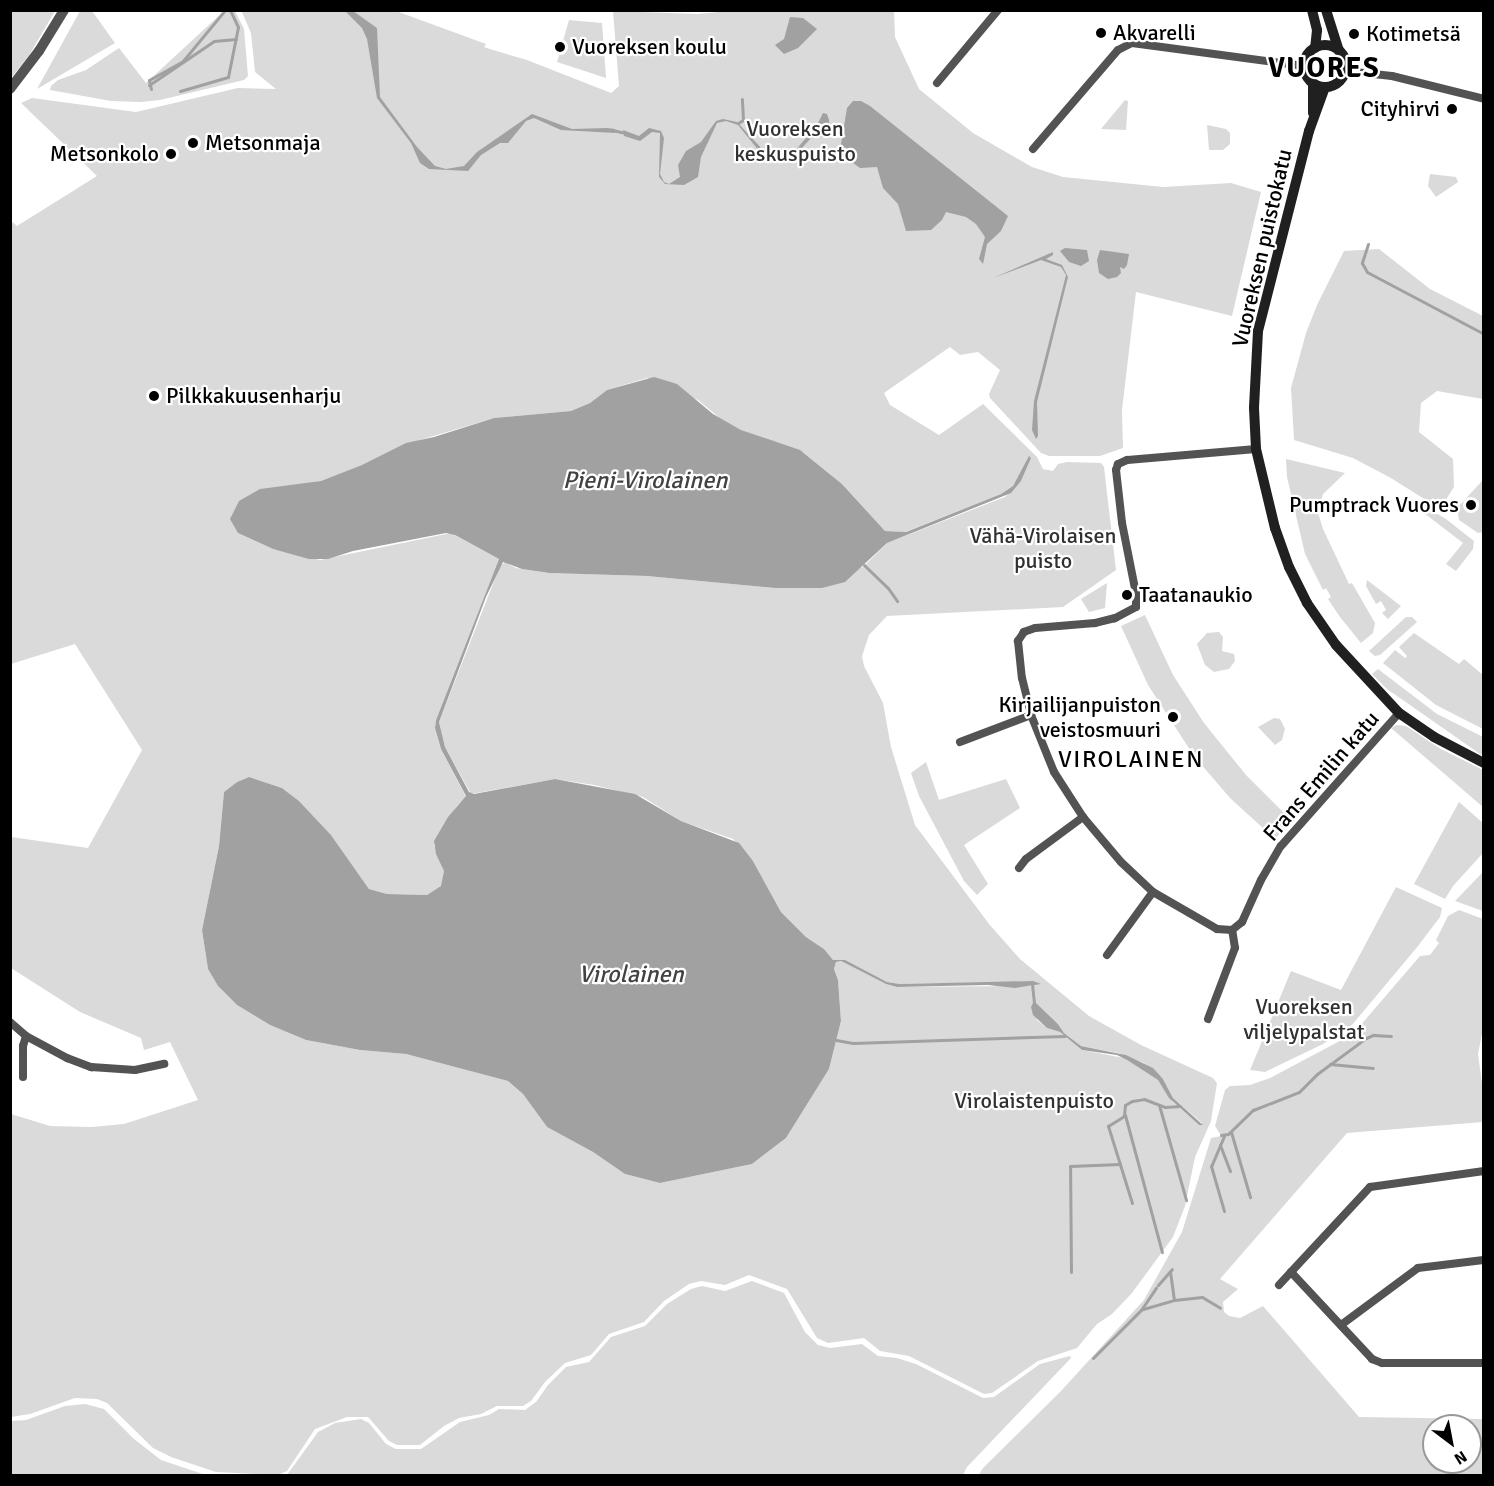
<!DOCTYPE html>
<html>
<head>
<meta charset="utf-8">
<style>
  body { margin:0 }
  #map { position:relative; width:1494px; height:1486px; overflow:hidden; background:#fff; font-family:Signika,sans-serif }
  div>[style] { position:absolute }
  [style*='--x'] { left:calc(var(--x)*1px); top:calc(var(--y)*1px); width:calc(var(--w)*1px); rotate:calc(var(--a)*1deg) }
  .green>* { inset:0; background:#dadada }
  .water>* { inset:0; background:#a1a1a1 }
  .stream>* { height:3px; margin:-1.5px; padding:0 1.5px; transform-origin:1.5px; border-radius:1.5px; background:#a1a1a1 }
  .minor>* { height:8px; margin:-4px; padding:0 4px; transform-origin:4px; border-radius:4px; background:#535353 }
  .tertiary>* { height:10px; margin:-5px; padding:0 5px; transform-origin:5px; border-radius:5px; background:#535353 }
  .secondary>* { height:10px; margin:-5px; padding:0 5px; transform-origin:5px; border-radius:5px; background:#202020 }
  .secondary>.ring { margin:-5px; padding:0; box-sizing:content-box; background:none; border:10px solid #202020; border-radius:50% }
  .dots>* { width:16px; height:16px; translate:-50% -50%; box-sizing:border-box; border:3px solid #fff; border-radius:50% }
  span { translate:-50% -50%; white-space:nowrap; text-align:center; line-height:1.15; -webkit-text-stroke:4.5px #fff; paint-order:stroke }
  .poi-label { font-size:22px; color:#000 }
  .left { translate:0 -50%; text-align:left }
  .right { translate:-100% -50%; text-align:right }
  .park-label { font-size:22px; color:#313131 }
  .street-label { font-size:22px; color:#000 }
  .water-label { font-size:24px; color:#424242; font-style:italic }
  .neighbourhood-label { font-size:24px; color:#000; letter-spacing:1.5px }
  .district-label { font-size:28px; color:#000; font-weight:700; letter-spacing:1.5px }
  .frame { position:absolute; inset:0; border:12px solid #000; pointer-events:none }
  .north { position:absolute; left:1422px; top:1414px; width:60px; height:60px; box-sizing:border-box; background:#fff; border:2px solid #999; border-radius:50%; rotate:148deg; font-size:16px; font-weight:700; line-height:24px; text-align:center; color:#000 }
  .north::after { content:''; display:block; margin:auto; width:21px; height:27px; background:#000; clip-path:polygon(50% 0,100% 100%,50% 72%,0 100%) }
</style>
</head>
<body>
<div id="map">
  <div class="green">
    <div style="clip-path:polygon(evenodd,241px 10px,396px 11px,486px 44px,484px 47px,493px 50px,527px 60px,611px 93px,619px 86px,613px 11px,697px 14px,741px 10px,894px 11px,895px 37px,919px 89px,973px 133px,1032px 167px,1063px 177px,1163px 187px,1231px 183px,1261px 192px,1232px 316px,1136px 292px,1122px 410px,1123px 448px,1100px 456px,1049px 456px,1041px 453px,990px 398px,989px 394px,1000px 370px,978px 352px,960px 355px,950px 347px,884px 393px,890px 405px,939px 435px,983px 404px,1037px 457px,1043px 469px,1053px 471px,1058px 464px,1067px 462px,1101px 463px,1104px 467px,1116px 570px,1063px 607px,887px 616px,869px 635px,862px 656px,864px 666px,883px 703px,891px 747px,915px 825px,989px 924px,1020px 959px,1089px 1016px,1141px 1045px,1213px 1078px,1217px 1083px,1211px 1121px,1195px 1157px,1185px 1206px,1173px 1237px,1132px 1293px,1112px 1314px,1097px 1324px,1077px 1348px,1038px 1361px,992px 1393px,984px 1394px,909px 1356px,880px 1351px,864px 1338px,828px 1343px,817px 1338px,787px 1289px,749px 1275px,725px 1285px,701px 1281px,689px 1284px,664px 1301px,644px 1322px,609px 1334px,591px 1355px,565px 1363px,545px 1382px,531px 1401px,523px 1406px,497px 1406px,481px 1414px,459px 1418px,444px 1426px,420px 1445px,397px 1445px,389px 1441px,368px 1417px,347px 1417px,315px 1429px,287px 1471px,278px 1475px,216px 1472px,171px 1457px,153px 1448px,107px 1403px,97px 1399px,75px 1398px,30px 1414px,11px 1417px,11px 1114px,50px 1126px,91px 1127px,124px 1124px,198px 1100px,170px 1042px,144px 1050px,141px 1038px,80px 1012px,11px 968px,11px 837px,88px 848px,142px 750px,75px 644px,11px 664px,10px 220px,17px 226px,97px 176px,21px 103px,32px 98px,136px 112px,238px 88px,276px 89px,255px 72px,251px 33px,241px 10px,647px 378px,698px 400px,722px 420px,741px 430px,804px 453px,842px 484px,885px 531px,905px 532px,1001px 494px,1013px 486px,1031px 457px,1021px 481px,1005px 497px,887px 543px,864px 566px,822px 588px,775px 588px,647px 576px,549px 573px,516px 568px,505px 562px,500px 566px,439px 722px,445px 747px,471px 794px,555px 779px,594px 785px,643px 797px,681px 821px,733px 839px,753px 861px,781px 912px,806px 937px,824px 949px,833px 960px,844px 960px,887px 982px,900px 984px,1013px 982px,1035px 986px,897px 987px,886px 984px,841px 961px,836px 962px,834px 969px,838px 980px,841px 1021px,829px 1069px,786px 1138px,752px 1164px,660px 1183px,625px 1174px,593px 1152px,547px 1127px,523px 1094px,508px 1081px,406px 1054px,360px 1050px,306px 1040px,270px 1025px,237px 1005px,218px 986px,208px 969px,202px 930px,219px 846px,224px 792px,237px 782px,249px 777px,282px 788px,299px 801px,331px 835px,369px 889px,387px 894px,427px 895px,442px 886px,444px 871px,434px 845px,456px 807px,466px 797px,441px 749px,435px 728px,436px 720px,499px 559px,451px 533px,320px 560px,273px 549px,238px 533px,296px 486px,321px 481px,349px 471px,420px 440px,494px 418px,571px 411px,590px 403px,607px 390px,647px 378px,241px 10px,1034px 1001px,1058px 1024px,1064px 1033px,1081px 1046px,1119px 1053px,1144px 1063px,1163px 1079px,1173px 1098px,1202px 1123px,1199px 1125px,1173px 1102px,1158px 1080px,1124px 1058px,1082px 1050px,1060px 1032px,1047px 1028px,1037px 1020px,1034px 1001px)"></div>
    <div style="clip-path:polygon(10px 11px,55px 11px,28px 57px,11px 78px)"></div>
    <div style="clip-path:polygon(80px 11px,92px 11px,115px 43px,37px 89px)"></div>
    <div style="clip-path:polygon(224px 11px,235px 11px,244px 29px,248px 76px,244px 80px,160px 100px,141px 102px,111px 101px,50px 90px,51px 86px,58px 80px,86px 70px,119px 48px,146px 83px)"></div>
    <div style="clip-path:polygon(569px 20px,602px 23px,606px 78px,557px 62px)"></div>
    <div style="clip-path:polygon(1125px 100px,1128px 101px,1126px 130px,1101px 129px)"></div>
    <div style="clip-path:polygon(1207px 125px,1226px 129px,1230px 133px,1230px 144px,1223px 150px,1209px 150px)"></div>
    <div style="clip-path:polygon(1430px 174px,1456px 177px,1458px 182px,1436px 197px,1428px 186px)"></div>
    <div style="clip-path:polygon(1379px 249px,1430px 289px,1483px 316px,1483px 399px,1437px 391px,1421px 403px,1419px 432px,1453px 459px,1454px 487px,1440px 509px,1391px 478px,1353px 458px,1294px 440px,1291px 388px,1306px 333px,1317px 305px,1344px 251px)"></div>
    <div style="clip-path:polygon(1286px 459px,1345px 473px,1323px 494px,1318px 513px,1323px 529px,1349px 584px,1352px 583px,1375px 623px,1373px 633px,1361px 643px,1340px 617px,1328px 599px,1331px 597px,1326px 588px,1323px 590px,1305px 554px,1287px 477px)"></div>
    <div style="clip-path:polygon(1483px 480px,1483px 532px,1478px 533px,1459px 520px,1457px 508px)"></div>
    <div style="clip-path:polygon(1412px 499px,1446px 519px,1474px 541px,1473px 549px,1456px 571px,1446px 564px,1463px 543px,1411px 503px)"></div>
    <div style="clip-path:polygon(1367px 580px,1401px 606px,1388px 619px,1382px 613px,1386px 610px,1381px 601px,1376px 604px,1366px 586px)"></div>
    <div style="clip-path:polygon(1107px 583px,1105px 608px,1089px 612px,1081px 599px)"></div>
    <div style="clip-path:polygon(1145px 615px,1173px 675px,1204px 723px,1246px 775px,1291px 820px,1275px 839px,1230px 798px,1194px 756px,1148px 685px,1121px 626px)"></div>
    <div style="clip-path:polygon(1406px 617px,1412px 617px,1417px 622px,1380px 655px,1375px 656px,1369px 651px)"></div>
    <div style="clip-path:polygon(1219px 632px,1223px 637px,1222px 651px,1234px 654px,1235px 661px,1229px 669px,1214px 672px,1205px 665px,1197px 644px,1207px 633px)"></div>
    <div style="clip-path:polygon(1414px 633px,1459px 664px,1464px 659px,1483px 675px,1483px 729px,1436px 705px,1383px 663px,1395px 650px,1405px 658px,1407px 656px,1399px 647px)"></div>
    <div style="clip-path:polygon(1378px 669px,1437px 714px,1483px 737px,1483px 756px,1387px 689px,1372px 674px)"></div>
    <div style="clip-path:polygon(1274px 718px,1280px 719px,1285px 729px,1282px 740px,1275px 745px,1258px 727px)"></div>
    <div style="clip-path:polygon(1397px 725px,1406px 726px,1439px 748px,1483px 770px,1483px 807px,1391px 728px)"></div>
    <div style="clip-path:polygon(926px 762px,939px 800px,1006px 779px,1020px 808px,964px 845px,988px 884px,977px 895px,964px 881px,919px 796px,911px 773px)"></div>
    <div style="clip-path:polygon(1459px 802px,1483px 823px,1483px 853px,1453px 886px,1445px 899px,1414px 884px)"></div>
    <div style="clip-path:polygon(1483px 872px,1483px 911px,1455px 901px)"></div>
    <div style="clip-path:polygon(1396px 887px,1442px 908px,1440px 917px,1418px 946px,1352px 1025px,1323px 1044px,1265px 1072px,1250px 1070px,1291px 971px,1341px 990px)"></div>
    <div style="clip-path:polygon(evenodd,1459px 910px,1483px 919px,1484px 1023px,1478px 1054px,1483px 1090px,1483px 1122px,1347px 1133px,1220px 1279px,1238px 1289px,1223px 1302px,1224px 1312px,1229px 1316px,1240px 1318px,1263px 1306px,1359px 1417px,1483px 1419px,1483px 1475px,979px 1475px,983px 1468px,1061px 1391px,1144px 1300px,1182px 1232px,1211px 1138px,1221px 1136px,1215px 1126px,1225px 1090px,1230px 1086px,1250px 1085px,1270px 1078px,1353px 1034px,1420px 956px,1430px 955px,1439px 943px,1436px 940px,1448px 916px,1459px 910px,1434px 1426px,1470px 1426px,1470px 1462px,1434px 1462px,1434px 1426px)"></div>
    <div style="clip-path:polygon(752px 1281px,784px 1293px,805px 1332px,818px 1345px,830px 1348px,862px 1344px,878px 1356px,897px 1358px,916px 1364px,983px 1398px,994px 1397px,1040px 1364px,1070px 1356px,1071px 1358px,967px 1467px,963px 1475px,287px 1475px,318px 1432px,335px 1423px,361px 1419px,369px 1423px,386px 1444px,396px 1449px,421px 1449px,460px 1422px,489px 1415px,499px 1409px,525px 1410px,536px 1402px,548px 1385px,566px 1367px,589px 1362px,611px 1337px,645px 1326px,667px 1304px,691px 1289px,702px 1286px,725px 1291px)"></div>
    <div style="clip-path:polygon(85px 1404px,104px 1409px,134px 1439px,161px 1460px,206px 1475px,11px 1475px,11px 1421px,26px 1420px,65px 1406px)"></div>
  </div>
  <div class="water">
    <div style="clip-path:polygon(345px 11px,353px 11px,377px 28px,380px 97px,417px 147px,435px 166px,446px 169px,464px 166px,477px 152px,532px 114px,572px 129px,607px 128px,615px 129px,615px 133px,561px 130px,534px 118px,526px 121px,508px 143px,500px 143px,481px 155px,468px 171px,429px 169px,420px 163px,411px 143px,377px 98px,367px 39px,362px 28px)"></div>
    <div style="clip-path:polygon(790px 17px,803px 18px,817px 29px,798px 48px,784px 54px,775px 45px,784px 39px)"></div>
    <div style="clip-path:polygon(853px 101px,861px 101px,870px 106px,1008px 216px,1001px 231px,987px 244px,983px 264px,979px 259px,985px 237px,976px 224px,966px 217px,946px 212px,942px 220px,931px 230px,906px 231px,898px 204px,883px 188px,877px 167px,860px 168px,842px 155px,840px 150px,847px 108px)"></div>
    <div style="clip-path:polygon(823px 113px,827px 114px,829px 120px,830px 136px,811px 138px,793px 158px,780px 162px,764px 157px,738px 125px,726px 121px,717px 123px,701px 157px,698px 177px,684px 185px,665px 184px,659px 177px,660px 133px,652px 132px,640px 141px,624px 136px,623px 130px,639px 136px,649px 128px,661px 131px,664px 138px,660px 174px,664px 182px,669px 184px,680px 177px,678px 165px,686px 151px,701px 142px,716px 121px,723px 119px,737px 122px,765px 152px,779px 158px,794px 152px,817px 125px)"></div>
    <div style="clip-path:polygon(1065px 248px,1087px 250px,1089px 261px,1081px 266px,1069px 262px,1060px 251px)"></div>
    <div style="clip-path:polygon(1100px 250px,1129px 254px,1127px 265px,1124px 269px,1120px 267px,1121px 273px,1117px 277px,1108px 279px,1099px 273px,1097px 260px)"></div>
    <div style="clip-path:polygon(1053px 252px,1053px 255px,1046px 259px,1062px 265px,1068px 277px,1037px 402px,1038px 436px,1036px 439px,1032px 430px,1034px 401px,1066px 275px,1061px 267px,1041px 260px,993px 278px)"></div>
    <div style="clip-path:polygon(654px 377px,677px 384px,713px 414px,741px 430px,800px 450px,842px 484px,885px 531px,906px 532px,1001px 494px,1013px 486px,1029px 456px,1031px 458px,1021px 481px,1011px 493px,887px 543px,845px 582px,822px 588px,775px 588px,647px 576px,549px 573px,522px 569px,503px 562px,486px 597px,439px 722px,445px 747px,469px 792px,474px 794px,555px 779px,635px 794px,681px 821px,739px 843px,753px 861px,781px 912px,806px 937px,824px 949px,833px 960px,845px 960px,887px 982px,900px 984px,1033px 981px,1041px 984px,1015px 988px,988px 985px,897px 987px,886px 984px,841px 961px,836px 962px,834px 969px,838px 980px,841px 1021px,829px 1069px,786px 1138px,752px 1164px,660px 1183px,625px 1174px,593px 1152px,547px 1127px,523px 1094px,508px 1081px,406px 1054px,360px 1050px,306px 1040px,270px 1025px,237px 1005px,218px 986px,208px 969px,202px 930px,219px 846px,224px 792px,237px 782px,249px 777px,282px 788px,299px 801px,331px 835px,369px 889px,387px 894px,427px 895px,441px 886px,444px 871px,436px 854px,434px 841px,448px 817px,466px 796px,441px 749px,435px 728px,436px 720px,499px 559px,455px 535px,446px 533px,353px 551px,328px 559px,309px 559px,273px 549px,238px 533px,230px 519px,239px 501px,260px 489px,321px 481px,362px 465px,406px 443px,434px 437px,494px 418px,571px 411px,590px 403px,607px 390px)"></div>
    <div style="clip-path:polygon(1034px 1001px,1058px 1024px,1064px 1033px,1081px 1046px,1126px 1055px,1153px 1068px,1163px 1079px,1173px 1098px,1203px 1125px,1199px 1125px,1169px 1098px,1158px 1080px,1127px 1060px,1117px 1055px,1082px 1050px,1060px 1032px,1047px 1028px,1033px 1015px,1031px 1007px)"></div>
  </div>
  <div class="stream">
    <div style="--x:149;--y:85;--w:78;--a:-34.1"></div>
    <div style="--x:214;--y:41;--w:22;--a:-5"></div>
    <div style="--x:151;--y:89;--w:9;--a:-103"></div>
    <div style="--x:149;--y:80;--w:38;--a:-29"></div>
    <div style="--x:182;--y:62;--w:67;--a:-50.4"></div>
    <div style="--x:180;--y:91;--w:50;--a:-16.3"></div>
    <div style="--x:228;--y:77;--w:51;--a:-78.7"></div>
    <div style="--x:238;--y:27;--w:19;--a:-115"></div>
    <div style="--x:738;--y:123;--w:6;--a:-31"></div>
    <div style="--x:743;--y:120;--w:21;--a:-93"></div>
    <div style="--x:612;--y:130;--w:14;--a:12"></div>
    <div style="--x:1368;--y:244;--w:20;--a:108"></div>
    <div style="--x:1362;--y:263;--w:10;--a:61"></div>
    <div style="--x:1367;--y:272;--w:132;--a:27.9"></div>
    <div style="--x:864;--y:565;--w:33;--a:44"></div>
    <div style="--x:888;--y:588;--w:16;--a:55"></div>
    <div style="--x:1032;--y:984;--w:19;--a:84"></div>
    <div style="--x:836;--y:1040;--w:17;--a:10"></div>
    <div style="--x:853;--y:1043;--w:212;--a:-1.9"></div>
    <div style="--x:1330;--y:1064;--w:43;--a:5.3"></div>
    <div style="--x:1159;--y:1105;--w:99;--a:74.1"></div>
    <div style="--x:1125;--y:1115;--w:142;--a:74.9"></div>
    <div style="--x:1231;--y:1132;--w:68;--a:73.7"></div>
    <div style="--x:1221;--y:1135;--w:7;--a:-8"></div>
    <div style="--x:1228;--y:1134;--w:35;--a:-44"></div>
    <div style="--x:1253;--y:1110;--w:49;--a:-21.4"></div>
    <div style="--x:1299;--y:1092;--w:25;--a:-45"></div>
    <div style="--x:1317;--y:1074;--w:61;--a:-36.3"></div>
    <div style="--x:1366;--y:1038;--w:8;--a:-23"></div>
    <div style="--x:1373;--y:1035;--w:18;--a:3"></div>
    <div style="--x:1224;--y:1136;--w:33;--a:113"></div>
    <div style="--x:1211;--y:1166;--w:47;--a:73.9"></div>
    <div style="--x:1220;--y:1145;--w:28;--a:69"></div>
    <div style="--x:1132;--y:1203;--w:81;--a:-107.3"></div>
    <div style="--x:1108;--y:1126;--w:19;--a:-32"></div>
    <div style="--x:1124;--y:1116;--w:11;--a:-85"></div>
    <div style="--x:1125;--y:1105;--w:8;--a:-30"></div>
    <div style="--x:1132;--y:1101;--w:12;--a:-9"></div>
    <div style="--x:1144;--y:1099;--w:22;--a:21"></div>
    <div style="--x:1165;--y:1107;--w:15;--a:-4"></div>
    <div style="--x:1071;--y:1272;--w:106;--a:-90.5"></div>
    <div style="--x:1070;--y:1166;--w:50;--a:-2.3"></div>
    <div style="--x:1158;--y:1285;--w:21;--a:-49"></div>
    <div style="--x:1174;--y:1300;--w:28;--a:-6"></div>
    <div style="--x:1202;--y:1297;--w:21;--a:31"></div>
    <div style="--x:1143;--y:1309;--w:32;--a:-16"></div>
    <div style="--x:1174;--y:1300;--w:28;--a:-98"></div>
    <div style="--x:1093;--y:1358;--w:68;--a:-45"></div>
    <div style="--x:1141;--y:1310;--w:27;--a:-56"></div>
  </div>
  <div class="minor">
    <div style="--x:1346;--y:71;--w:46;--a:6.2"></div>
    <div style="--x:1392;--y:76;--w:95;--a:14"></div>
    <div style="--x:937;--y:83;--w:95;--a:-50.1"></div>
    <div style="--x:1033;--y:149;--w:130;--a:-49.4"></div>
    <div style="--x:1118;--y:50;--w:16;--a:-27"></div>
    <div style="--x:1132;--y:43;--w:174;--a:7.6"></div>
    <div style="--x:1256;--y:449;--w:129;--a:175.1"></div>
    <div style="--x:1127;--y:460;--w:10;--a:156"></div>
    <div style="--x:1118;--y:464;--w:6;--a:108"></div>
    <div style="--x:1116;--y:470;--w:53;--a:83.5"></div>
    <div style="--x:1122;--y:523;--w:72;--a:78.8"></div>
    <div style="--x:1136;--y:594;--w:13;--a:90"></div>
    <div style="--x:1136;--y:607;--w:24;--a:152"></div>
    <div style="--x:1115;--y:618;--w:21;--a:166"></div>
    <div style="--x:1095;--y:623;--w:60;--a:175.2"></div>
    <div style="--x:1035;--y:628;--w:12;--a:160"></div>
    <div style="--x:1024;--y:632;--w:11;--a:124"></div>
    <div style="--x:1018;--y:641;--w:37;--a:84"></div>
    <div style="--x:1022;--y:678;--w:38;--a:76"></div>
    <div style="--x:1031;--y:715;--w:61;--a:68"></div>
    <div style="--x:1054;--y:772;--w:54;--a:57.2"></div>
    <div style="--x:1083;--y:817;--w:59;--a:49.8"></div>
    <div style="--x:1121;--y:862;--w:44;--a:43.2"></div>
    <div style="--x:1153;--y:892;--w:74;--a:30"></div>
    <div style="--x:1217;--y:929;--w:15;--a:4"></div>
    <div style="--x:1232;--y:930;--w:13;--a:-39"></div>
    <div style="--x:1242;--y:922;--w:46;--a:-65.7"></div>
    <div style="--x:1261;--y:880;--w:39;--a:-60"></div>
    <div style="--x:1281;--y:846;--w:178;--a:-48.4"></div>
    <div style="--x:960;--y:742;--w:76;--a:-20.8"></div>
    <div style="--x:1019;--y:868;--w:11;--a:-52"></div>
    <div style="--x:1026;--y:859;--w:71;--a:-36.4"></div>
    <div style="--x:1107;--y:955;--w:78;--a:-53.9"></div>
    <div style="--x:1208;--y:1019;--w:76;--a:-69.2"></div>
    <div style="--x:1235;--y:948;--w:18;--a:-99"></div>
    <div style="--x:10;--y:1022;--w:21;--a:41"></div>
    <div style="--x:26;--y:1036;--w:47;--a:28.2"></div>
    <div style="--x:67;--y:1058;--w:26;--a:21"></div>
    <div style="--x:91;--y:1067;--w:44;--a:3.9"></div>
    <div style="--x:135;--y:1070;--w:30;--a:-12"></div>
    <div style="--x:23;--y:1077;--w:31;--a:-90"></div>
    <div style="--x:23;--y:1046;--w:10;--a:-73"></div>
    <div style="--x:1484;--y:1171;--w:115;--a:172"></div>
    <div style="--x:1370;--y:1187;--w:116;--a:132.9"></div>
    <div style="--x:1291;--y:1272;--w:119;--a:47"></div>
    <div style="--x:1372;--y:1359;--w:11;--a:22"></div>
    <div style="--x:1382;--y:1363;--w:102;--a:0"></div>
    <div style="--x:1279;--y:1285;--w:18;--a:-47"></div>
    <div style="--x:1341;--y:1325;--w:96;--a:-36.5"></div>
    <div style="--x:1418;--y:1268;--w:66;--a:-6.9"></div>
  </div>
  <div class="tertiary">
    <div style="--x:10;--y:89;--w:48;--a:-52.7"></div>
    <div style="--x:39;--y:51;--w:48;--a:-58.6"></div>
  </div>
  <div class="secondary">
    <div style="--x:1312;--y:10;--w:21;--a:76"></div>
    <div style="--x:1317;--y:30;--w:18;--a:96"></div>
    <div style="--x:1326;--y:10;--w:43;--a:72.4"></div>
    <div class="ring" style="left:1304px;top:45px;width:32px;height:32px"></div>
    <div style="--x:1325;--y:87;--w:47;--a:110"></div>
    <div style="--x:1309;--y:131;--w:206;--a:104.3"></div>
    <div style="--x:1258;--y:331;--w:77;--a:93"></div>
    <div style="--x:1254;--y:408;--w:41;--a:87.2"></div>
    <div style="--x:1256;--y:449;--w:81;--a:76.5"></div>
    <div style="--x:1275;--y:528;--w:41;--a:70.3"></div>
    <div style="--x:1289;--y:567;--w:40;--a:63.4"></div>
    <div style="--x:1307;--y:603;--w:51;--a:55.4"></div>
    <div style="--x:1336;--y:645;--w:93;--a:47.2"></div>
    <div style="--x:1399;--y:713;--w:42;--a:34.4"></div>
    <div style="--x:1434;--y:737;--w:56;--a:27.5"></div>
    <div style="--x:1313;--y:113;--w:30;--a:-90"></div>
  </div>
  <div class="dots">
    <div style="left:1101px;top:33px;background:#000"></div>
    <div style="left:1354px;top:34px;background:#000"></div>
    <div style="left:560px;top:47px;background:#000"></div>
    <div style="left:1452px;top:109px;background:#000"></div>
    <div style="left:193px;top:143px;background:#000"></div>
    <div style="left:171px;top:154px;background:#000"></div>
    <div style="left:154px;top:396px;background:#000"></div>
    <div style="left:1471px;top:505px;background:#000"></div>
    <div style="left:1127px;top:595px;background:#000"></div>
    <div style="left:1173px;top:717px;background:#000"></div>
  </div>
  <div class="poi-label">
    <span class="left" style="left:1113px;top:33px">Akvarelli</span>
    <span class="left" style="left:1366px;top:34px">Kotimetsä</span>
    <span class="left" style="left:572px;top:47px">Vuoreksen koulu</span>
    <span class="right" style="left:1440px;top:109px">Cityhirvi</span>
    <span class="left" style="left:205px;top:143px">Metsonmaja</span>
    <span class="right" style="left:159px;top:154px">Metsonkolo</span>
    <span class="left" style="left:166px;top:396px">Pilkkakuusenharju</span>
    <span class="right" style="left:1459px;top:505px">Pumptrack Vuores</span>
    <span class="left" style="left:1139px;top:595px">Taatanaukio</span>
    <span class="right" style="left:1161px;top:717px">Kirjailijanpuiston<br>veistosmuuri</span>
  </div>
  <div class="park-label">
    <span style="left:795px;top:141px">Vuoreksen<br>keskuspuisto</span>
    <span style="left:1043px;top:548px">Vähä-Virolaisen<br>puisto</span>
    <span style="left:1304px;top:1019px">Vuoreksen<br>viljelypalstat</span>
    <span style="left:1034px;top:1101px">Virolaistenpuisto</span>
  </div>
  <div class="street-label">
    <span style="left:1262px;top:248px;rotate:-77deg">Vuoreksen puistokatu</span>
    <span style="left:1321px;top:776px;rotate:-49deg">Frans Emilin katu</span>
  </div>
  <div class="water-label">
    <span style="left:645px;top:481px">Pieni-Virolainen</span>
    <span style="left:631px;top:975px">Virolainen</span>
  </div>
  <div class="neighbourhood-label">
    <span style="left:1131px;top:760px">VIROLAINEN</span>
  </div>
  <div class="district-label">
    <span style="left:1324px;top:68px">VUORES</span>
  </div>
  <div class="frame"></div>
  <div class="north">N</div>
</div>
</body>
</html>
